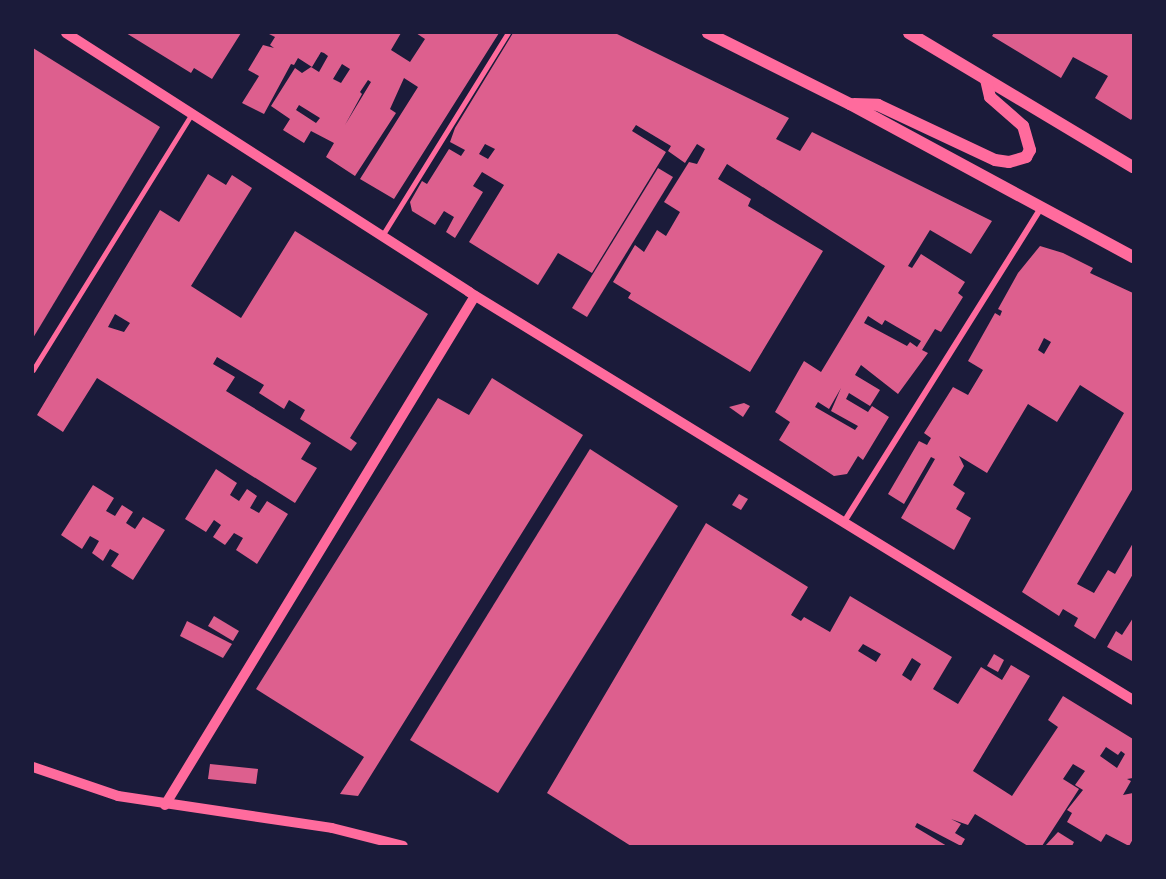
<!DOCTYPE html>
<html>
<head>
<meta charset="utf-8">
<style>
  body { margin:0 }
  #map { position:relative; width:1166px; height:879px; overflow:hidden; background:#1b1b3a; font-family:Jost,sans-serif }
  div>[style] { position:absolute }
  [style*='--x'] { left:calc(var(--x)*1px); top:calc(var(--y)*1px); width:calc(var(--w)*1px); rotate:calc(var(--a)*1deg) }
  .building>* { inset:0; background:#dd5f8e }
  .service>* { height:4.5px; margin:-2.25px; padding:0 2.25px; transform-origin:2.25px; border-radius:2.25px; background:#ff6b9d }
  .minor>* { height:6px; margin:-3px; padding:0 3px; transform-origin:3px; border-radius:3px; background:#ff6b9d }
  .tertiary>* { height:10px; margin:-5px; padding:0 5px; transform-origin:5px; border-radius:5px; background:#ff6b9d }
  .secondary>* { height:12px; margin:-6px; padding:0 6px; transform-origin:6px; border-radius:6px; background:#ff6b9d }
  span { translate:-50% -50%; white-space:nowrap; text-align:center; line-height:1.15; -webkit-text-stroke:6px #1b1b3a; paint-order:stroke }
  .frame { position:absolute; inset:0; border:34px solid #1b1b3a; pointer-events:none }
</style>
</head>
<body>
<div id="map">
  <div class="building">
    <div style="clip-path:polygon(126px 33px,241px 33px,212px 79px,194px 68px,191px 73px)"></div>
    <div style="clip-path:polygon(evenodd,267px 33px,401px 33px,391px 50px,410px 62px,425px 39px,416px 33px,499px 33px,394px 199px,360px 179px,418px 87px,404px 78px,390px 109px,396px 113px,355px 176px,326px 157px,334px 143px,311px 131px,304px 143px,283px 130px,290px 119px,271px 106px,295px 68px,302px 73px,311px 67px,319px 72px,328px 56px,324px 53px,321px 52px,312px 67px,298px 58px,294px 65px,291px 64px,264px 114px,242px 103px,259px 76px,248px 70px,263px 45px,274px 48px,270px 45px,275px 37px,267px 33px,342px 64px,350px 69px,341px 83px,333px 79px,342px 64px,267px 33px,368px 80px,371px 82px,345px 125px,362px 94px,360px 92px,368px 80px,267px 33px,299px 105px,320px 118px,316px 123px,296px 110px,299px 105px)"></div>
    <div style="clip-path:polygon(evenodd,513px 33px,615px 33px,789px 118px,776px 139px,800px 151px,812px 132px,992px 221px,971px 254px,930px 230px,908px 266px,912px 268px,921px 254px,965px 282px,958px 293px,963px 297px,941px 332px,935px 329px,922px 350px,928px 353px,898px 394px,861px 365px,855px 375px,880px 390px,870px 406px,849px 393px,846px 399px,868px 412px,872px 406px,889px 417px,863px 460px,858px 456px,847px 474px,834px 476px,779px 440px,790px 422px,775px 412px,804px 361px,821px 372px,885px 266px,727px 164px,718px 179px,751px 199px,748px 206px,823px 251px,750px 372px,628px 298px,631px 293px,613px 282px,635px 245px,644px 252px,657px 230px,666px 236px,680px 212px,664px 202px,689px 162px,697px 164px,705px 149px,697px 144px,685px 163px,668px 151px,671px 146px,636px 125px,632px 131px,666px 152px,592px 273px,558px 253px,538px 285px,469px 242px,504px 185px,482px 172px,473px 186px,483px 192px,455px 238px,446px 232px,454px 217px,444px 211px,435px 225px,412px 211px,410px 202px,422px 181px,427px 184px,449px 149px,461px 156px,465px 150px,450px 142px,455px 128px,513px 33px,485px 144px,495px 149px,488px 159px,479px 154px,485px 144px,513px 33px,868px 316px,882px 325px,885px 320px,921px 341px,917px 347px,910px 342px,907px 346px,864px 323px,868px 316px,513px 33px,841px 388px,831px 411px,858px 426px,855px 430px,815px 407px,818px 402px,829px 409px,841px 388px)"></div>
    <div style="clip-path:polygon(994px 33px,1133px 33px,1133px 117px,1131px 120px,1095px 98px,1108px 76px,1073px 57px,1061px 78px,992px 36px)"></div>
    <div style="clip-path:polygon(33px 48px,160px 127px,33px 338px)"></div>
    <div style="clip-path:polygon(658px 168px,673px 177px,587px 317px,572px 308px)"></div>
    <div style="clip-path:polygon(evenodd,208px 174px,226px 185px,232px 175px,252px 188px,191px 286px,241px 318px,295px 231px,428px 314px,350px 438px,357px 443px,351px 451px,300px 419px,305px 410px,289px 400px,284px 409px,259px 393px,264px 385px,217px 357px,213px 364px,235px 377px,226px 391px,311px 443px,301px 459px,317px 468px,295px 503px,97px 378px,63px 432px,37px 415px,160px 210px,179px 222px,208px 174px,115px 314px,130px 323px,124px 332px,108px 327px,115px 314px)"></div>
    <div style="clip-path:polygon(evenodd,1040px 246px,1063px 253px,1093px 268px,1090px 273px,1133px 293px,1133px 488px,1077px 584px,1094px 593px,1108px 570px,1115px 574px,1133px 543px,1133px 574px,1095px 639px,1074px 626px,1078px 618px,1063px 609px,1059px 616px,1022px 592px,1124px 413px,1080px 385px,1057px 422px,1028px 404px,987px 473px,959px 456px,964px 466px,953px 485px,965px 493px,956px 509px,971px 518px,954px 550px,901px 518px,935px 459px,931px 457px,904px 504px,888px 494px,919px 441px,927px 445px,931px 438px,924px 433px,953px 387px,968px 395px,983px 370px,968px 361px,995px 313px,1000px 316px,1002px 311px,998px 309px,1018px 273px,1040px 246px,1044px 338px,1051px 342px,1044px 354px,1038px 350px,1044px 338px)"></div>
    <div style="clip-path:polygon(492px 378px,583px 435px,358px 796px,340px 794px,364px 757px,256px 689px,438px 398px,469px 415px)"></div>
    <div style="clip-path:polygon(744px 403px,750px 406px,743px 417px,729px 407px)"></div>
    <div style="clip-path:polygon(590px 449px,678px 506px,498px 793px,410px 740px)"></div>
    <div style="clip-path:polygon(216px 469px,237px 483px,230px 495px,239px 501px,247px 489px,257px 496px,250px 508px,259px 513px,267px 501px,288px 514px,257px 564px,236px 550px,243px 538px,234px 533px,225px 545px,213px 537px,221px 525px,214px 520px,206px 532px,185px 519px)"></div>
    <div style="clip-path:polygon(93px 485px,114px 498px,106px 511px,115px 516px,122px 505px,133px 512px,126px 523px,135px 529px,143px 517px,165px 530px,133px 580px,111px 566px,119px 554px,110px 549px,103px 561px,92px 553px,99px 541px,90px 536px,82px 549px,61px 535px)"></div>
    <div style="clip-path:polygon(739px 494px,748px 499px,741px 510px,732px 505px)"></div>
    <div style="clip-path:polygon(evenodd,706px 523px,808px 587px,791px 615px,801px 621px,804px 617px,830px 632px,850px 596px,952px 657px,933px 689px,958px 704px,981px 667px,1002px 680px,1011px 665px,1030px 676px,973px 771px,1012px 796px,1058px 727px,1048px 720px,1063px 696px,1133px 739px,1133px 778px,1127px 779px,1131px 781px,1123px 795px,1133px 793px,1133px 839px,1129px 846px,1106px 834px,1101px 842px,1067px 822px,1072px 813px,1067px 810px,1083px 790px,1075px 785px,1085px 771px,1073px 764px,1063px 779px,1079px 789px,1042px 846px,1028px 846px,975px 814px,968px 825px,951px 819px,961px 824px,955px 833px,965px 839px,961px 846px,917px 823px,915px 827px,947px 846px,631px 846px,547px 793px,706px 523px,863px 644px,881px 654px,876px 662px,858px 651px,863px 644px,706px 523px,912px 658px,921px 664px,911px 681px,902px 675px,912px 658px,706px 523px,1106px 747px,1118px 755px,1121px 751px,1125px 754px,1117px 768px,1100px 756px,1106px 747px)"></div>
    <div style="clip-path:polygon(214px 616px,239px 631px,233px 641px,208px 626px)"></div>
    <div style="clip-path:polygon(1133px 618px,1133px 659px,1132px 661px,1107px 647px,1116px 631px,1122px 635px)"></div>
    <div style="clip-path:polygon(187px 621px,232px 644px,223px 658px,180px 636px)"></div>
    <div style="clip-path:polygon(994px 654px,1004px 660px,998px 672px,987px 666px)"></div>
    <div style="clip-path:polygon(210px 764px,258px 769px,256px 784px,208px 779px)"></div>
    <div style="clip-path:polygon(1058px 832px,1074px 842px,1072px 846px,1045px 846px)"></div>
  </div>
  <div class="service">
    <div style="--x:382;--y:236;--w:239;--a:-58.2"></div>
    <div style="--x:33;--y:370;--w:300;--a:-58.2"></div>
  </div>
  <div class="minor">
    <div style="--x:844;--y:522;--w:371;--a:-57.9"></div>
  </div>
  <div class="tertiary">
    <div style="--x:66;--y:33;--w:479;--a:32.7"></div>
    <div style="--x:469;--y:292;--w:779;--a:31.57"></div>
    <div style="--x:33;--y:767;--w:90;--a:18.8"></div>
    <div style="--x:118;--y:796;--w:216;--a:8.5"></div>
    <div style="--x:332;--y:828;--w:73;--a:14.2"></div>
    <div style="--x:165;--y:805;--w:596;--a:-58.66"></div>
  </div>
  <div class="secondary">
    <div style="--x:708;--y:33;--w:159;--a:26.6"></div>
    <div style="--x:850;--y:104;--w:322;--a:28.4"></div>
    <div style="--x:909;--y:33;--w:261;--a:30.9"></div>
    <div style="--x:854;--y:104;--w:24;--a:2"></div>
    <div style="--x:878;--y:105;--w:129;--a:25.2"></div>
    <div style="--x:995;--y:160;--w:14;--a:8"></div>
    <div style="--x:1009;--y:162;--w:18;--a:-16"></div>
    <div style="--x:1026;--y:157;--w:8;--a:-60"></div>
    <div style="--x:1030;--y:150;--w:25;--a:-106"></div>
    <div style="--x:1023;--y:126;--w:44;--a:-138.7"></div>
    <div style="--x:990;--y:97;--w:18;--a:-103"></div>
  </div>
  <div class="frame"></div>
</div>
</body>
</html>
